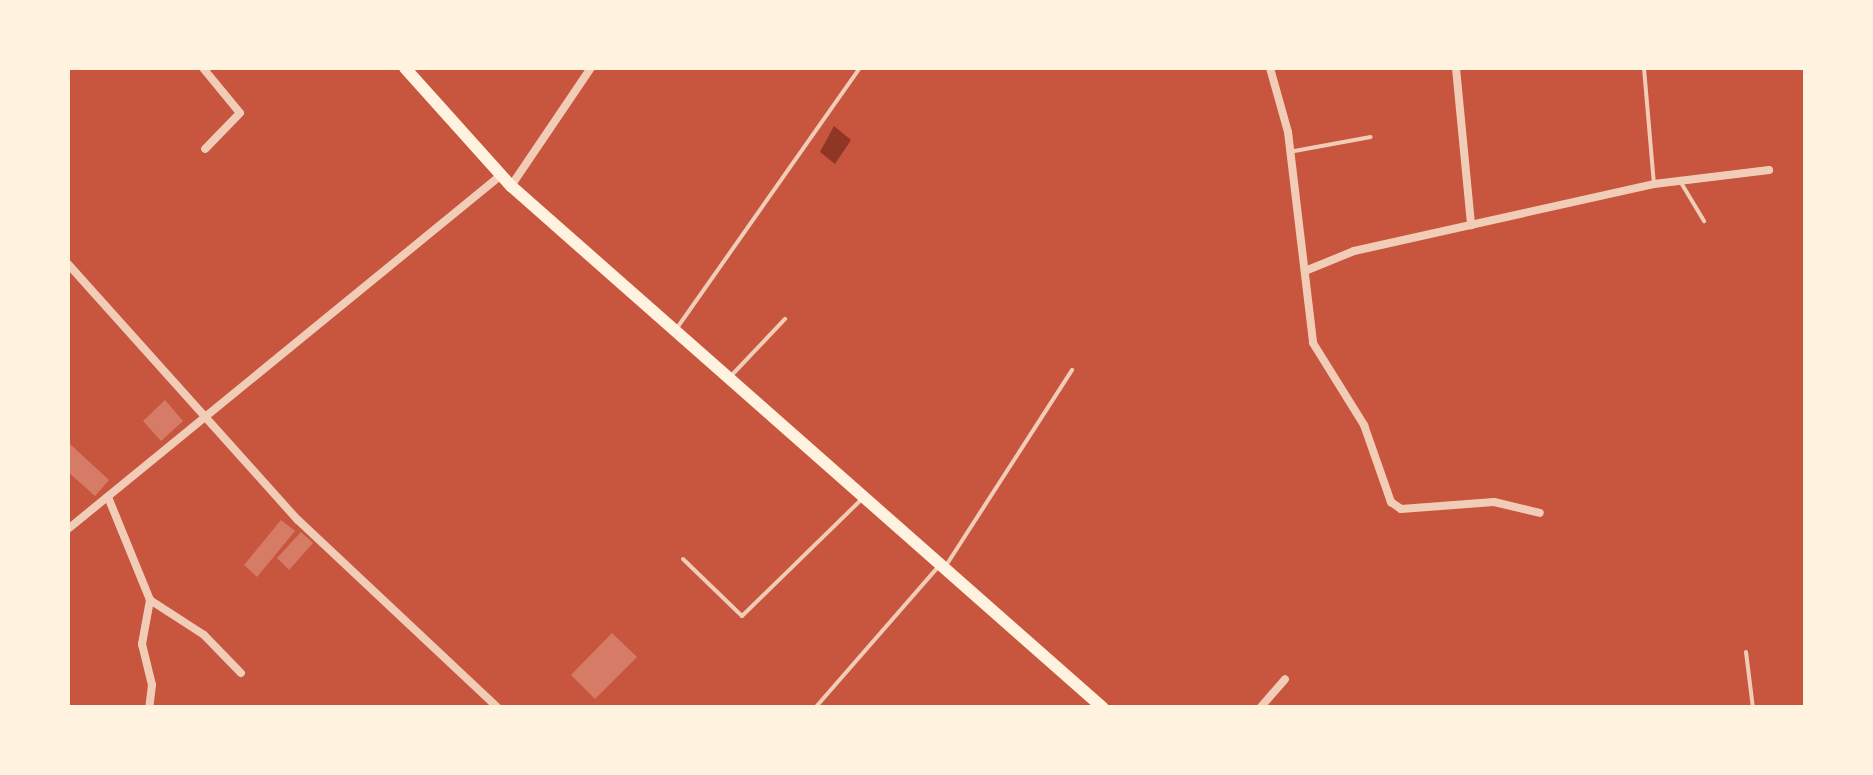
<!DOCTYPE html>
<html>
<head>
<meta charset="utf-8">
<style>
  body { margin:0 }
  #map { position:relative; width:1873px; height:775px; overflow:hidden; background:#c8553d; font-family:Barlow,sans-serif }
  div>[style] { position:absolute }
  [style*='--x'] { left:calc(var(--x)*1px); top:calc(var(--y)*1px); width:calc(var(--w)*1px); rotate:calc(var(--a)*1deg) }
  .water>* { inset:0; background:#8f3625 }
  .building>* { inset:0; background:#d67c66 }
  .service>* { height:4px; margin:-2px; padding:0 2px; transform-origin:2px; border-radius:2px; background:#f1ccb7 }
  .minor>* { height:8px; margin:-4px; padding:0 4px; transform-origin:4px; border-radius:4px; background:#f1ccb7 }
  .primary>* { height:12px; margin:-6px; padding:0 6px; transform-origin:6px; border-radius:6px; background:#fff3e0 }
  span { translate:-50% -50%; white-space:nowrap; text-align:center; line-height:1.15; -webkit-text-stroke:8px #fff3e0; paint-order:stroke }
  .frame { position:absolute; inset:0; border:70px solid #fff3e0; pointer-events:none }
</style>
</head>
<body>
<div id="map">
  <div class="water">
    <div style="clip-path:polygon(834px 126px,851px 140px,835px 164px,820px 152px)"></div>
  </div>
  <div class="building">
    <div style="clip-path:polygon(165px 400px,183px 421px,161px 441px,143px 421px)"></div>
    <div style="clip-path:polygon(70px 444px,109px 480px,95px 496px,68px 472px)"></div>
    <div style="clip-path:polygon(281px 520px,295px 531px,257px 577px,244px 565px)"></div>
    <div style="clip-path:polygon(301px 532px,313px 543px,289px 570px,277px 558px)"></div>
    <div style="clip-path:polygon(612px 633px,637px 657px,595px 699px,571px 675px)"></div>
  </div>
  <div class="service">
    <div style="--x:1644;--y:68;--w:116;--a:85.1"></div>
    <div style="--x:1289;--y:152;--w:83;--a:-10.4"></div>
    <div style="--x:1680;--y:181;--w:47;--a:59"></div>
    <div style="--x:677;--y:328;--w:318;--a:-54.9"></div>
    <div style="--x:730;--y:377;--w:80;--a:-46.5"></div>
    <div style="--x:683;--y:559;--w:82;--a:44"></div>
    <div style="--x:742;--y:616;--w:165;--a:-44.3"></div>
    <div style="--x:947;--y:564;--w:231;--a:-57.2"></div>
    <div style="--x:1746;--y:652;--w:56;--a:82.9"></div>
    <div style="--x:815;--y:708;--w:187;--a:-48.9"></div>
  </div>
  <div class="minor">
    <div style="--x:203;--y:68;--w:58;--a:50.6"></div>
    <div style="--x:240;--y:113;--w:50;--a:134.2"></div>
    <div style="--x:1270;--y:68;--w:66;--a:74.3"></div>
    <div style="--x:1288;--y:132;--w:212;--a:83.2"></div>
    <div style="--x:1313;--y:343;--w:97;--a:58.1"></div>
    <div style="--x:1364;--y:425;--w:82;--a:70.7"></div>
    <div style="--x:1391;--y:502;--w:12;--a:35"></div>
    <div style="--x:1401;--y:509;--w:93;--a:-4.3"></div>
    <div style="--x:1494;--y:502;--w:47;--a:13.4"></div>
    <div style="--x:1456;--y:68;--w:158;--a:84.5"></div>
    <div style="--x:511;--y:186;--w:143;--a:-55.9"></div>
    <div style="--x:68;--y:264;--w:344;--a:48.1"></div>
    <div style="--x:298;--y:520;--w:274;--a:43.2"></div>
    <div style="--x:1305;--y:271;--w:53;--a:-22.2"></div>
    <div style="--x:1354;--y:251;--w:307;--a:-12.6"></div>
    <div style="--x:1654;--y:184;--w:116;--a:-6.9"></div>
    <div style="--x:108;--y:497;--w:111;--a:67.8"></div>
    <div style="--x:150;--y:600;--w:45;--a:100.3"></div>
    <div style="--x:142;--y:644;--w:42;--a:76.3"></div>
    <div style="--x:152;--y:685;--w:23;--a:97"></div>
    <div style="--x:68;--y:529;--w:558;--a:-39.25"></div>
    <div style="--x:150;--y:600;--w:64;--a:32.9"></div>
    <div style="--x:204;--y:635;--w:53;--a:45.8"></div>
    <div style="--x:1260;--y:708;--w:38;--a:-49"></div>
  </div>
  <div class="primary">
    <div style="--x:405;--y:68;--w:159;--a:48.1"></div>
    <div style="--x:511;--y:186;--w:789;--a:41.4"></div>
  </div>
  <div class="frame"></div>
</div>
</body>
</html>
